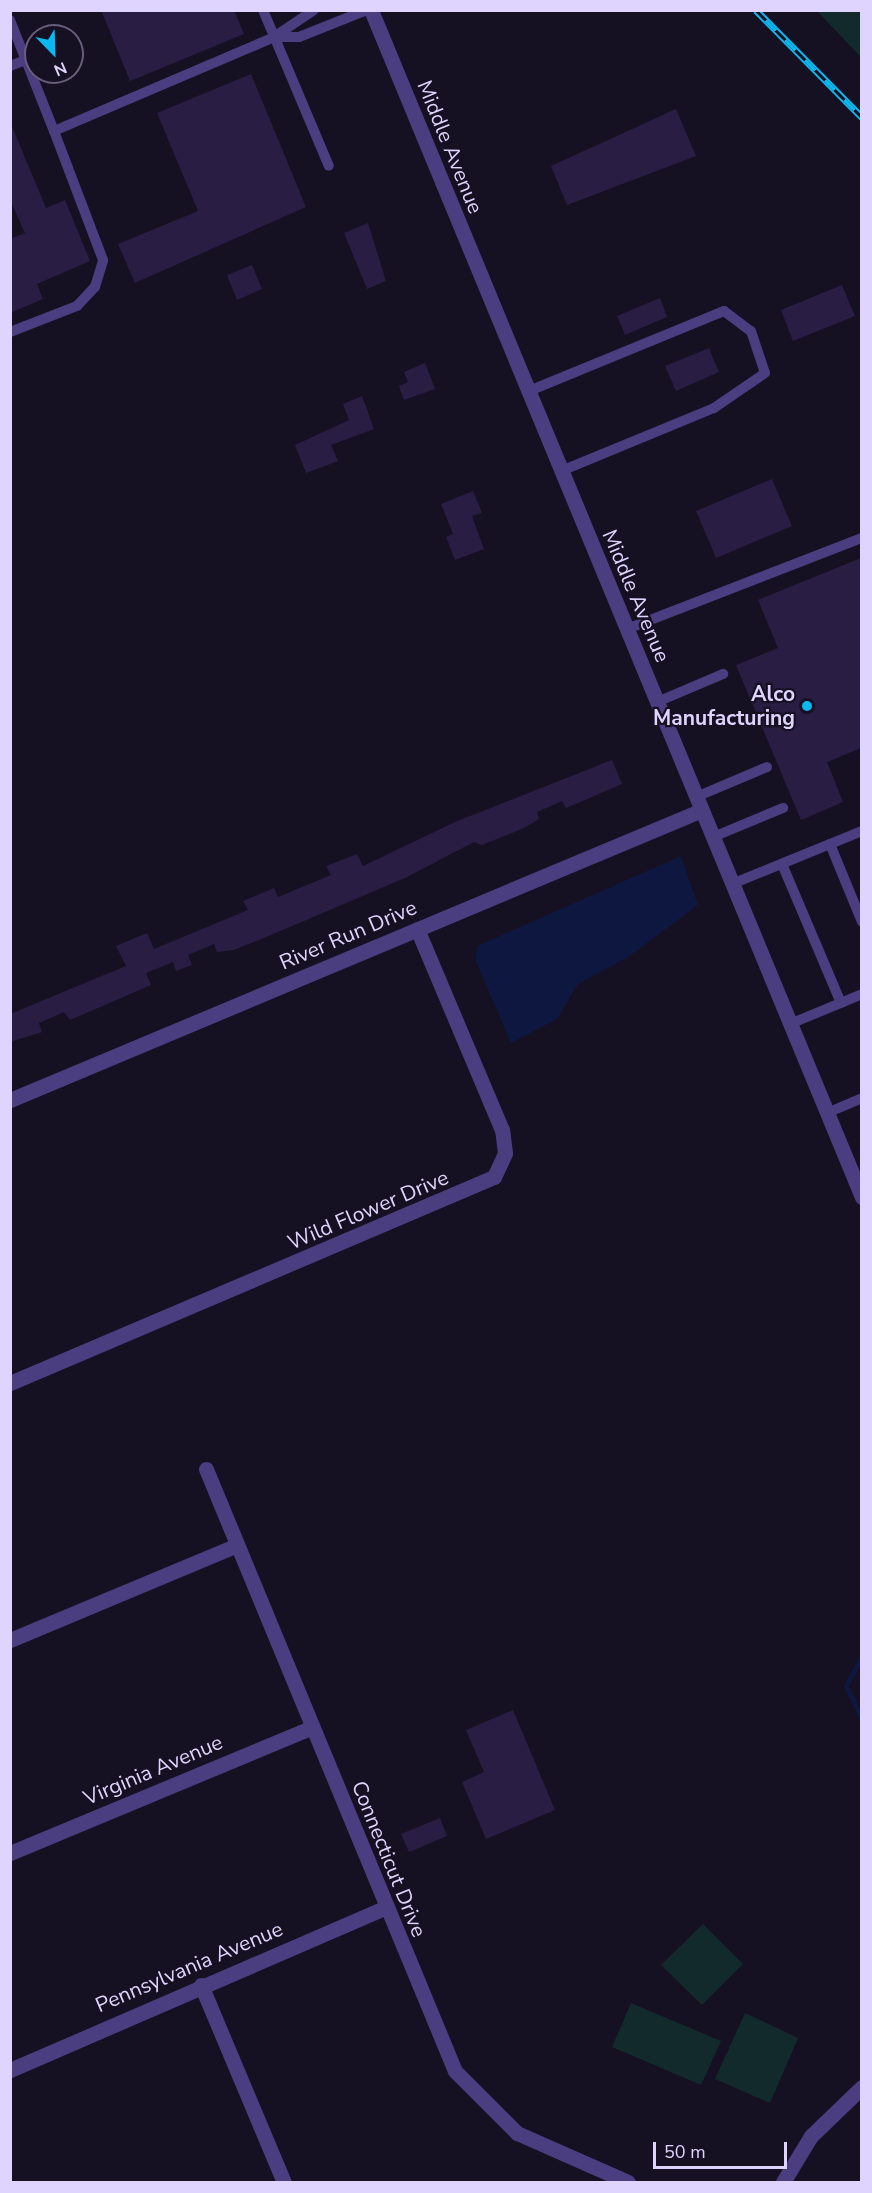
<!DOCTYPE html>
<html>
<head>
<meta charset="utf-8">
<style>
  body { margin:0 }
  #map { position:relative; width:872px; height:2193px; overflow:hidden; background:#161023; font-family:"Nunito Sans",sans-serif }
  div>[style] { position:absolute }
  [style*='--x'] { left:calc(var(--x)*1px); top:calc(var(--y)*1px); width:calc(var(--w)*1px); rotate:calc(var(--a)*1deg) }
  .green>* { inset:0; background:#132a2d }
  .water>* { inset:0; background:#0d173f }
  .stream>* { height:5px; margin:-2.5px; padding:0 2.5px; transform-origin:2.5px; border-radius:2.5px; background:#0d173f }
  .building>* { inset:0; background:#2a1d43 }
  .service>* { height:10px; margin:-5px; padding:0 5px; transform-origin:5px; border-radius:5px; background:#4a3d80 }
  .minor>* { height:15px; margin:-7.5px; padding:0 7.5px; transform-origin:7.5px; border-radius:7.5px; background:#4a3d80 }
  .tertiary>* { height:15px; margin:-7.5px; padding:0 7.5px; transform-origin:7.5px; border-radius:7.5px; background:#4a3d80 }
  .rail>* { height:7px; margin-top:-3.5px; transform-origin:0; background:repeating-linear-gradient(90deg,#161023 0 14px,#0db7f0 0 28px); box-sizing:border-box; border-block:2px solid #0db7f0 }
  .dots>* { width:16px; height:16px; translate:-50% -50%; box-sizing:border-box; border:3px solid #161023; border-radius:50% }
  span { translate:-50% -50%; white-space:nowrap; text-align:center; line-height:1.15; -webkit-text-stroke:4.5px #161023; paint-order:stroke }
  .street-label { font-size:21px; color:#dfd4fd }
  .poi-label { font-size:21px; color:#dfd4fd; font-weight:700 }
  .right { translate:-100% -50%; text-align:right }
  .frame { position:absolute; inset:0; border:12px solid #dfd4fd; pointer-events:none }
  .north { position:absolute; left:24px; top:24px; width:60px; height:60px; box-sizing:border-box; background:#161023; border:2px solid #665e7a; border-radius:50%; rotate:157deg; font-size:16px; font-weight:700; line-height:24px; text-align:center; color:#dfd4fd }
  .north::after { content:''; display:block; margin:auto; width:21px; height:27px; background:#0db7f0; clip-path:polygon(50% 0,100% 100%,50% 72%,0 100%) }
  .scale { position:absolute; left:653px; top:2142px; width:134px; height:27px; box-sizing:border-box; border:3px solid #dfd4fd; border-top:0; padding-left:8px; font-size:18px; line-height:21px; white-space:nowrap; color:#dfd4fd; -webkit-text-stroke:4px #161023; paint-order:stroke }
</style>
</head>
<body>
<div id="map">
  <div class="green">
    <div style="clip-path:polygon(817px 11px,861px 11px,861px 57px)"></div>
    <div style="clip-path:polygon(703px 1924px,743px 1964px,702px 2005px,661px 1965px)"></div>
    <div style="clip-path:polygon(631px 2003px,721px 2041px,701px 2085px,612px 2047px)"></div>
    <div style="clip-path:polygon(745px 2013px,798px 2038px,770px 2103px,715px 2079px)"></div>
  </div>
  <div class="water">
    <div style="clip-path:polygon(681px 856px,698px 905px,627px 958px,578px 984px,557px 1019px,511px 1043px,475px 959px,477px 946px)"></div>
  </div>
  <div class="stream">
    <div style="--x:862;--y:1657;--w:32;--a:120"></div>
    <div style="--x:846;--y:1685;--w:38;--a:65"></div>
  </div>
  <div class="building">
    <div style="clip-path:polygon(101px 10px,234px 10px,244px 34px,130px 81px)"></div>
    <div style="clip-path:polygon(251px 74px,306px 207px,135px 283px,118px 244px,198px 211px,157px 113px)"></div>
    <div style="clip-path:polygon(676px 109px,696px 156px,567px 205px,551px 166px)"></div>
    <div style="clip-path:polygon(11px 124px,46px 208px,65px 200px,90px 261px,37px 284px,43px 299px,10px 313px,10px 239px,25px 233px,10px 200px)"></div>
    <div style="clip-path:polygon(368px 223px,386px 281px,367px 289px,344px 233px)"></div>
    <div style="clip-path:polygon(252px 265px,262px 289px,237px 300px,227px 275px)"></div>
    <div style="clip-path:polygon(842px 285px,855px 316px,793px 341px,781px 310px)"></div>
    <div style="clip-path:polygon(660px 298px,667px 317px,625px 335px,617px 316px)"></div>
    <div style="clip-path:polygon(709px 348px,719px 372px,676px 391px,665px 366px)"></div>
    <div style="clip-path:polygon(425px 363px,435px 389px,404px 400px,399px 386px,408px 382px,404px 372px)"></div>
    <div style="clip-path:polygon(362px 396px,374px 429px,331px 445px,338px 461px,306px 473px,295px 445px,349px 420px,343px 404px)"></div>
    <div style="clip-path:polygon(772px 479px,792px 526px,716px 558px,696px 511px)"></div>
    <div style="clip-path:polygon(473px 491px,482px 513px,472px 516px,484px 549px,455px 560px,446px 537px,453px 534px,441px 504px)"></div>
    <div style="clip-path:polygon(861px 558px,861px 748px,827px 762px,843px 802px,801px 820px,736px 665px,778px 648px,758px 600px)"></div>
    <div style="clip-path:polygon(612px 760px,622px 784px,566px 808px,562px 801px,537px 812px,539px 819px,524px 828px,482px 845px,474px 842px,405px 878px,259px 940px,233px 950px,217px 952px,214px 944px,188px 955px,192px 965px,176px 971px,173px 962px,146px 973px,151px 985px,70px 1020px,64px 1012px,39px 1023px,42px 1032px,10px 1042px,10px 1014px,126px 966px,116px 946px,147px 933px,154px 949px,248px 910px,243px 901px,274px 888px,278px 897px,331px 875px,326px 866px,357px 854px,363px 866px,455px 822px)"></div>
    <div style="clip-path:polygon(513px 1710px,555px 1810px,486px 1839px,462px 1782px,484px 1772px,466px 1730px)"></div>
    <div style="clip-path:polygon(440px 1818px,447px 1836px,409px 1852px,401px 1834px)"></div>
  </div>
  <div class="service">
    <div style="--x:263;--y:10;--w:169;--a:67.1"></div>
    <div style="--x:10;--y:20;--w:119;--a:68.4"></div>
    <div style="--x:54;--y:131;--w:239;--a:-23.1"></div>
    <div style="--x:274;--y:37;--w:25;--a:0"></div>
    <div style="--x:299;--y:37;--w:73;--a:-21.7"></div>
    <div style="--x:274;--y:37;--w:48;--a:-34"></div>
    <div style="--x:10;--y:66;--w:17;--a:-21"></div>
    <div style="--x:10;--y:332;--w:72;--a:-21.2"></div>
    <div style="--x:77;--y:306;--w:26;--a:-47"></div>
    <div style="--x:95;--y:287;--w:28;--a:-73"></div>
    <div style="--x:103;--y:260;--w:138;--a:-110.8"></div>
    <div style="--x:529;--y:391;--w:211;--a:-22.3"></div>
    <div style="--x:724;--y:311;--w:34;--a:37"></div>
    <div style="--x:751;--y:331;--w:44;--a:71.6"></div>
    <div style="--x:765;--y:373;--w:62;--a:145.5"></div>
    <div style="--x:714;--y:408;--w:165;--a:157.6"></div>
    <div style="--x:627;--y:629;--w:252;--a:-21.2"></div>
    <div style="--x:657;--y:702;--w:72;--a:-23"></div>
    <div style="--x:696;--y:797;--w:77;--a:-22.9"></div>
    <div style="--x:713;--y:837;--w:76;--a:-22.5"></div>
    <div style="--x:830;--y:844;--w:84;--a:67.7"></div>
    <div style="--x:782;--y:864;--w:151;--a:67"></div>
    <div style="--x:732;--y:884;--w:140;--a:-22.2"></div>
    <div style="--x:790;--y:1024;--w:78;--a:-22.6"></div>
    <div style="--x:827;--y:1113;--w:38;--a:-23"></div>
  </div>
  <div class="minor">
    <div style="--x:10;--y:1100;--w:750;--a:-22.74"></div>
    <div style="--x:10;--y:1383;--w:526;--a:-23.06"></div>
    <div style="--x:494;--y:1177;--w:26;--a:-65"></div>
    <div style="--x:505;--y:1153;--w:23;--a:-97"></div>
    <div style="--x:502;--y:1130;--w:218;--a:-112.9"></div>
    <div style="--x:206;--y:1469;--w:651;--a:67.53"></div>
    <div style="--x:455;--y:2071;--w:88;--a:45"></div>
    <div style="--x:517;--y:2133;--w:121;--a:23.8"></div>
    <div style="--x:10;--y:1640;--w:246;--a:-22.7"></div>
    <div style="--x:10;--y:1853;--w:327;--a:-22.6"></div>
    <div style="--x:201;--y:1985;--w:214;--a:67.2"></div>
    <div style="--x:10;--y:2070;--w:410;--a:-23.4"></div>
    <div style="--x:783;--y:2182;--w:54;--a:-58.7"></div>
    <div style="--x:811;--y:2136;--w:71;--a:-43.9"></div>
  </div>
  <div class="tertiary">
    <div style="--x:371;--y:10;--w:1285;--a:67.53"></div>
  </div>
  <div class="rail">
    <div style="--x:756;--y:10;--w:151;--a:45.3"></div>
  </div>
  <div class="dots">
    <div style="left:807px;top:706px;background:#0db7f0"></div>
  </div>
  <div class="street-label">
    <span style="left:450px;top:147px;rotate:68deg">Middle Avenue</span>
    <span style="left:636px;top:596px;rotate:67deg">Middle Avenue</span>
    <span style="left:348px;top:935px;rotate:-23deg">River Run Drive</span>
    <span style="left:368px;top:1210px;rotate:-23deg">Wild Flower Drive</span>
    <span style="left:153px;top:1770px;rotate:-23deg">Virginia Avenue</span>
    <span style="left:389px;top:1859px;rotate:68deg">Connecticut Drive</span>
    <span style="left:189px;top:1967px;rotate:-23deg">Pennsylvania Avenue</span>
  </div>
  <div class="poi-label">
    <span class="right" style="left:795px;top:706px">Alco<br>Manufacturing</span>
  </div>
  <div class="frame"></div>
  <div class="north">N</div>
  <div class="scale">50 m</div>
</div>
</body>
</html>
